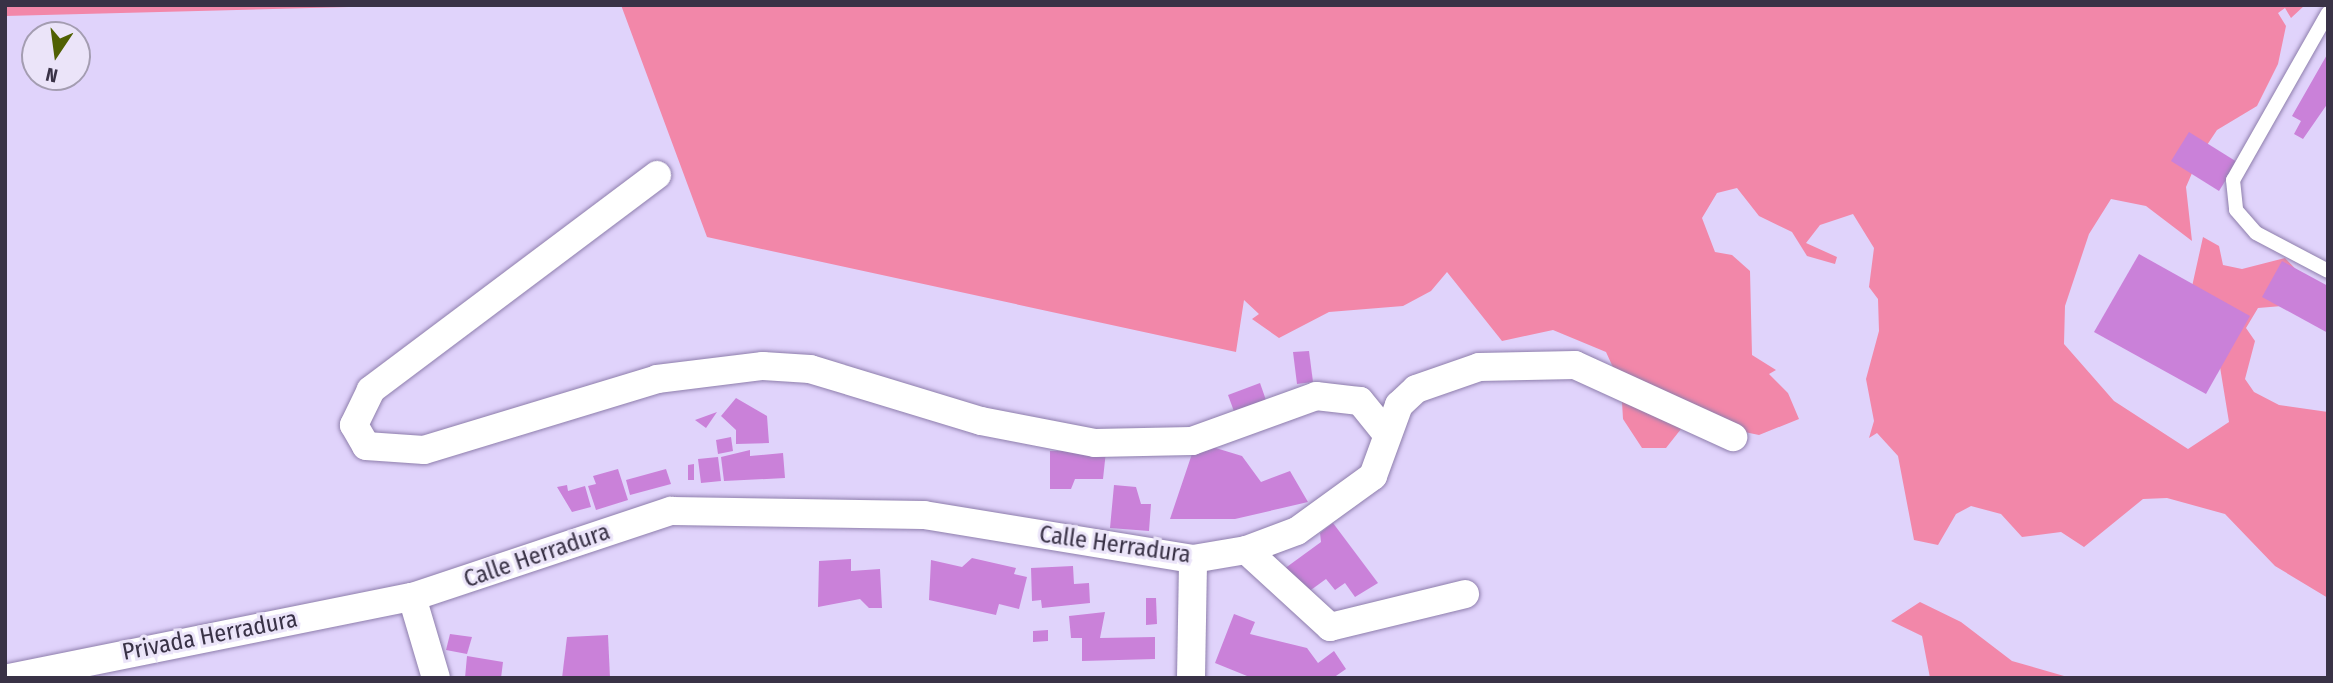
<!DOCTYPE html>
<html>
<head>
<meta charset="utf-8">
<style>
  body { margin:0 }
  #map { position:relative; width:2333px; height:683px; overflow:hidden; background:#e0d3fb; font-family:"Fira Sans Condensed",sans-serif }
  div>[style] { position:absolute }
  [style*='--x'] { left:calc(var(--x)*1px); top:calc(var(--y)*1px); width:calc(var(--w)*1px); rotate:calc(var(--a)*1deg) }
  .green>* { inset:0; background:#f287a9 }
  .building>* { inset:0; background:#ca81d9 }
  .roads { filter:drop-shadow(0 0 2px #8e7eac) drop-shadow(0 0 2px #8e7eac) }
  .lane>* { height:14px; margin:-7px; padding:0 7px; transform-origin:7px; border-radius:7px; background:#fff }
  .street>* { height:28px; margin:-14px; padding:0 14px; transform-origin:14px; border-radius:14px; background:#fff }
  span { translate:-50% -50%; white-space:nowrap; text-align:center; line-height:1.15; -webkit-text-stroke:6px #ebe4f9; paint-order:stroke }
  .street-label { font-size:24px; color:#393246 }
  .frame { position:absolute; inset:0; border:7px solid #393246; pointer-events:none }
  .north { position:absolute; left:21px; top:21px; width:70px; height:70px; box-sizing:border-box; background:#ebe4f9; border:2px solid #a49db1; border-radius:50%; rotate:193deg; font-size:19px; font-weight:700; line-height:28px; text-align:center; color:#393246 }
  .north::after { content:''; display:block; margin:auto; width:24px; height:32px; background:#506003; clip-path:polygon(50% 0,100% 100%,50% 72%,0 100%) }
</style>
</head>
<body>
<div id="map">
  <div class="green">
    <div style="clip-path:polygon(5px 5px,424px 5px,5px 16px)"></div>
    <div style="clip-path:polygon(621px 5px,2305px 5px,2291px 18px,2285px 8px,2278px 13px,2286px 26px,2278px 64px,2257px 106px,2217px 130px,2199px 157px,2186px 187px,2192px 241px,2146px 206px,2111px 199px,2089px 234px,2065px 306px,2064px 344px,2114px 401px,2188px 449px,2229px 422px,2220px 367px,2191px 291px,2203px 237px,2219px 246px,2223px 265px,2242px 269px,2285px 258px,2327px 302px,2258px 308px,2246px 328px,2255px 341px,2245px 379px,2254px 392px,2279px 405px,2328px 412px,2328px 598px,2275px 566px,2225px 514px,2167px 498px,2143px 499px,2084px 547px,2061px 532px,2022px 537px,2001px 514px,1971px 506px,1956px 514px,1938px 545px,1914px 540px,1898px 456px,1877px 433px,1869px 438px,1874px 421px,1866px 379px,1879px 331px,1878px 299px,1869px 287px,1874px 248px,1853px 214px,1820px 225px,1806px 243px,1837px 257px,1835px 264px,1807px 256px,1792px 232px,1759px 216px,1737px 188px,1717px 193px,1702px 218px,1715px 252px,1732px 255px,1750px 271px,1752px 355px,1776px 370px,1769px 374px,1788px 393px,1799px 419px,1759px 435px,1701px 423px,1681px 429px,1666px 448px,1642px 448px,1623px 419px,1621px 385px,1606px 352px,1553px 330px,1502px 341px,1447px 272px,1431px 291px,1403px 306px,1329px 312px,1279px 338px,1252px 319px,1259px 314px,1244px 300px,1236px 352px,707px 237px)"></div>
    <div style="clip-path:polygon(1920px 602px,1961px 622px,2012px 661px,2071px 678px,1930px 678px,1922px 636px,1891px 621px)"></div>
  </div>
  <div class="building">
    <div style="clip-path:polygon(2328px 53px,2328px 103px,2303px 139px,2294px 134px,2301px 121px,2292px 116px)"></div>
    <div style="clip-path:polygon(2189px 132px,2237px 162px,2219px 191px,2171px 161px)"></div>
    <div style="clip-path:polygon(2139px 254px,2250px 316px,2206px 394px,2094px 332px)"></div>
    <div style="clip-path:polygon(2282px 261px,2328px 286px,2328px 333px,2262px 297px)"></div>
    <div style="clip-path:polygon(1309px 351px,1313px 382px,1297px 384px,1293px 352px)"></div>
    <div style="clip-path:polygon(1260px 383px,1267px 403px,1235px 414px,1228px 395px)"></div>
    <div style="clip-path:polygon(736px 398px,767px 416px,769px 443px,736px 444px,736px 430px,721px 416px)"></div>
    <div style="clip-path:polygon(717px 412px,706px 428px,695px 420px)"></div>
    <div style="clip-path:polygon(731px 437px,733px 451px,718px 454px,716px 440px)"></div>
    <div style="clip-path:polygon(1196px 442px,1242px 456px,1261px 482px,1290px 471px,1308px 502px,1235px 519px,1170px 519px)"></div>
    <div style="clip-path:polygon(750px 450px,750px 456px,783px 453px,785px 478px,724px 481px,721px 457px)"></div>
    <div style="clip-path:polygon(1050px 451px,1106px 451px,1103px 479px,1075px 479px,1071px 489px,1050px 489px)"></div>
    <div style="clip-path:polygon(718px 457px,721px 481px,701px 483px,698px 459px)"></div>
    <div style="clip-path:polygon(694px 464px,694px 480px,688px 480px,688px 465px)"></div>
    <div style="clip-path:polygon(618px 469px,628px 500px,596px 510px,588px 486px,596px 484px,593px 476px)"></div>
    <div style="clip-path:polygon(666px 469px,671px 484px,630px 495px,626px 480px)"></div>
    <div style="clip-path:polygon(567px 485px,568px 491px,585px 486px,591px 507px,572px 512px,557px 487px)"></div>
    <div style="clip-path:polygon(1114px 485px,1136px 487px,1141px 504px,1151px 504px,1149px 531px,1110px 528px)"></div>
    <div style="clip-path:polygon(1333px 523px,1378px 583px,1355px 597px,1345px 583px,1335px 590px,1326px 579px,1304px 595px,1284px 569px,1321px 542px,1320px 533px)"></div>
    <div style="clip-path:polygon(972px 558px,1016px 568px,1014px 574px,1027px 577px,1019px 609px,999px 604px,996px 615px,929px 600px,931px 560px,962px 567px)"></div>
    <div style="clip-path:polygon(851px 559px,851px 571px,880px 569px,882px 608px,869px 608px,860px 599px,818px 607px,819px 561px)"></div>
    <div style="clip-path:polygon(1073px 566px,1074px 584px,1089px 583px,1090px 603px,1042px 608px,1041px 600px,1032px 601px,1031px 568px)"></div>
    <div style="clip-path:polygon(1146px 598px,1156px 598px,1157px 624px,1146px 625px)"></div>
    <div style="clip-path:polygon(1105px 612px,1100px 638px,1155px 637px,1155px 659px,1082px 661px,1082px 638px,1071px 638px,1069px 616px)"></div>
    <div style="clip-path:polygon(1234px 614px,1255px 622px,1250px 634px,1307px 648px,1318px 663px,1334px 651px,1346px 669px,1333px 678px,1252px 678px,1215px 663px)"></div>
    <div style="clip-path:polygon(1048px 630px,1048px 641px,1033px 642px,1033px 631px)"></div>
    <div style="clip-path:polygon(450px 634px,472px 637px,467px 654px,446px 650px)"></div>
    <div style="clip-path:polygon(608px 635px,610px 678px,562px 678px,567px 637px)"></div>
    <div style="clip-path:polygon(467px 656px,503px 662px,501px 678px,465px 678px)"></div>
  </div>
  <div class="roads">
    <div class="lane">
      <div style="--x:2328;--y:13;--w:192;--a:119.6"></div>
      <div style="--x:2233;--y:180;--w:30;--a:84"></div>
      <div style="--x:2236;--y:210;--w:30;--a:49"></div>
      <div style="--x:2256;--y:233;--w:81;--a:27.8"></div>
    </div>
    <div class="street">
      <div style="--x:657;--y:175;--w:358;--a:143.1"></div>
      <div style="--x:371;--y:390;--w:39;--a:116"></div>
      <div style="--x:354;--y:425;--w:24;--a:60"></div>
      <div style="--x:366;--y:446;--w:58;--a:3.9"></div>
      <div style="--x:424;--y:450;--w:244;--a:-16.9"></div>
      <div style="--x:657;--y:379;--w:107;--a:-7"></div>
      <div style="--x:763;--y:366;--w:47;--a:3.7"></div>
      <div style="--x:810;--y:369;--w:179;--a:16.9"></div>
      <div style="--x:981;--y:421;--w:116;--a:10.9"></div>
      <div style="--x:1095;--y:443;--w:97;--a:-1.2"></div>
      <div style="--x:1192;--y:441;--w:132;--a:-19.9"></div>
      <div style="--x:1316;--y:396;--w:44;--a:6.5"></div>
      <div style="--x:1360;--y:401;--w:41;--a:50.9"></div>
      <div style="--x:1246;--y:550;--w:114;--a:42.5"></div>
      <div style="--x:1330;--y:627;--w:139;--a:-13.7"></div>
      <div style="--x:412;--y:597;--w:84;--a:73.5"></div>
      <div style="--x:9;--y:678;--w:411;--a:-11.4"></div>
      <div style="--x:412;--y:597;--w:273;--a:-18.4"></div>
      <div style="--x:671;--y:511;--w:253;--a:0.9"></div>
      <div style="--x:924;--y:515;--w:273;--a:9.3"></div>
      <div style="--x:1193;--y:559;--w:54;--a:-9.6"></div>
      <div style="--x:1246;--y:550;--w:54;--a:-20.4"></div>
      <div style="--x:1297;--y:531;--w:94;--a:-35.9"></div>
      <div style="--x:1373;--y:476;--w:76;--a:-69.9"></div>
      <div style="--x:1399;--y:405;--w:23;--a:-43"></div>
      <div style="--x:1416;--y:389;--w:67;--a:-19.2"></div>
      <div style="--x:1479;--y:367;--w:96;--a:-1.2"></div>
      <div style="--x:1575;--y:365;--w:174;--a:24.5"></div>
      <div style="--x:1191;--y:678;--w:119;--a:-89"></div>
    </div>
  </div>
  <div class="street-label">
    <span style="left:1115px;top:545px;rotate:8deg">Calle Herradura</span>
    <span style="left:537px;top:556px;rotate:-19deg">Calle Herradura</span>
    <span style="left:210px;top:636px;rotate:-11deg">Privada Herradura</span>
  </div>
  <div class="frame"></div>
  <div class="north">N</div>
</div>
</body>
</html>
